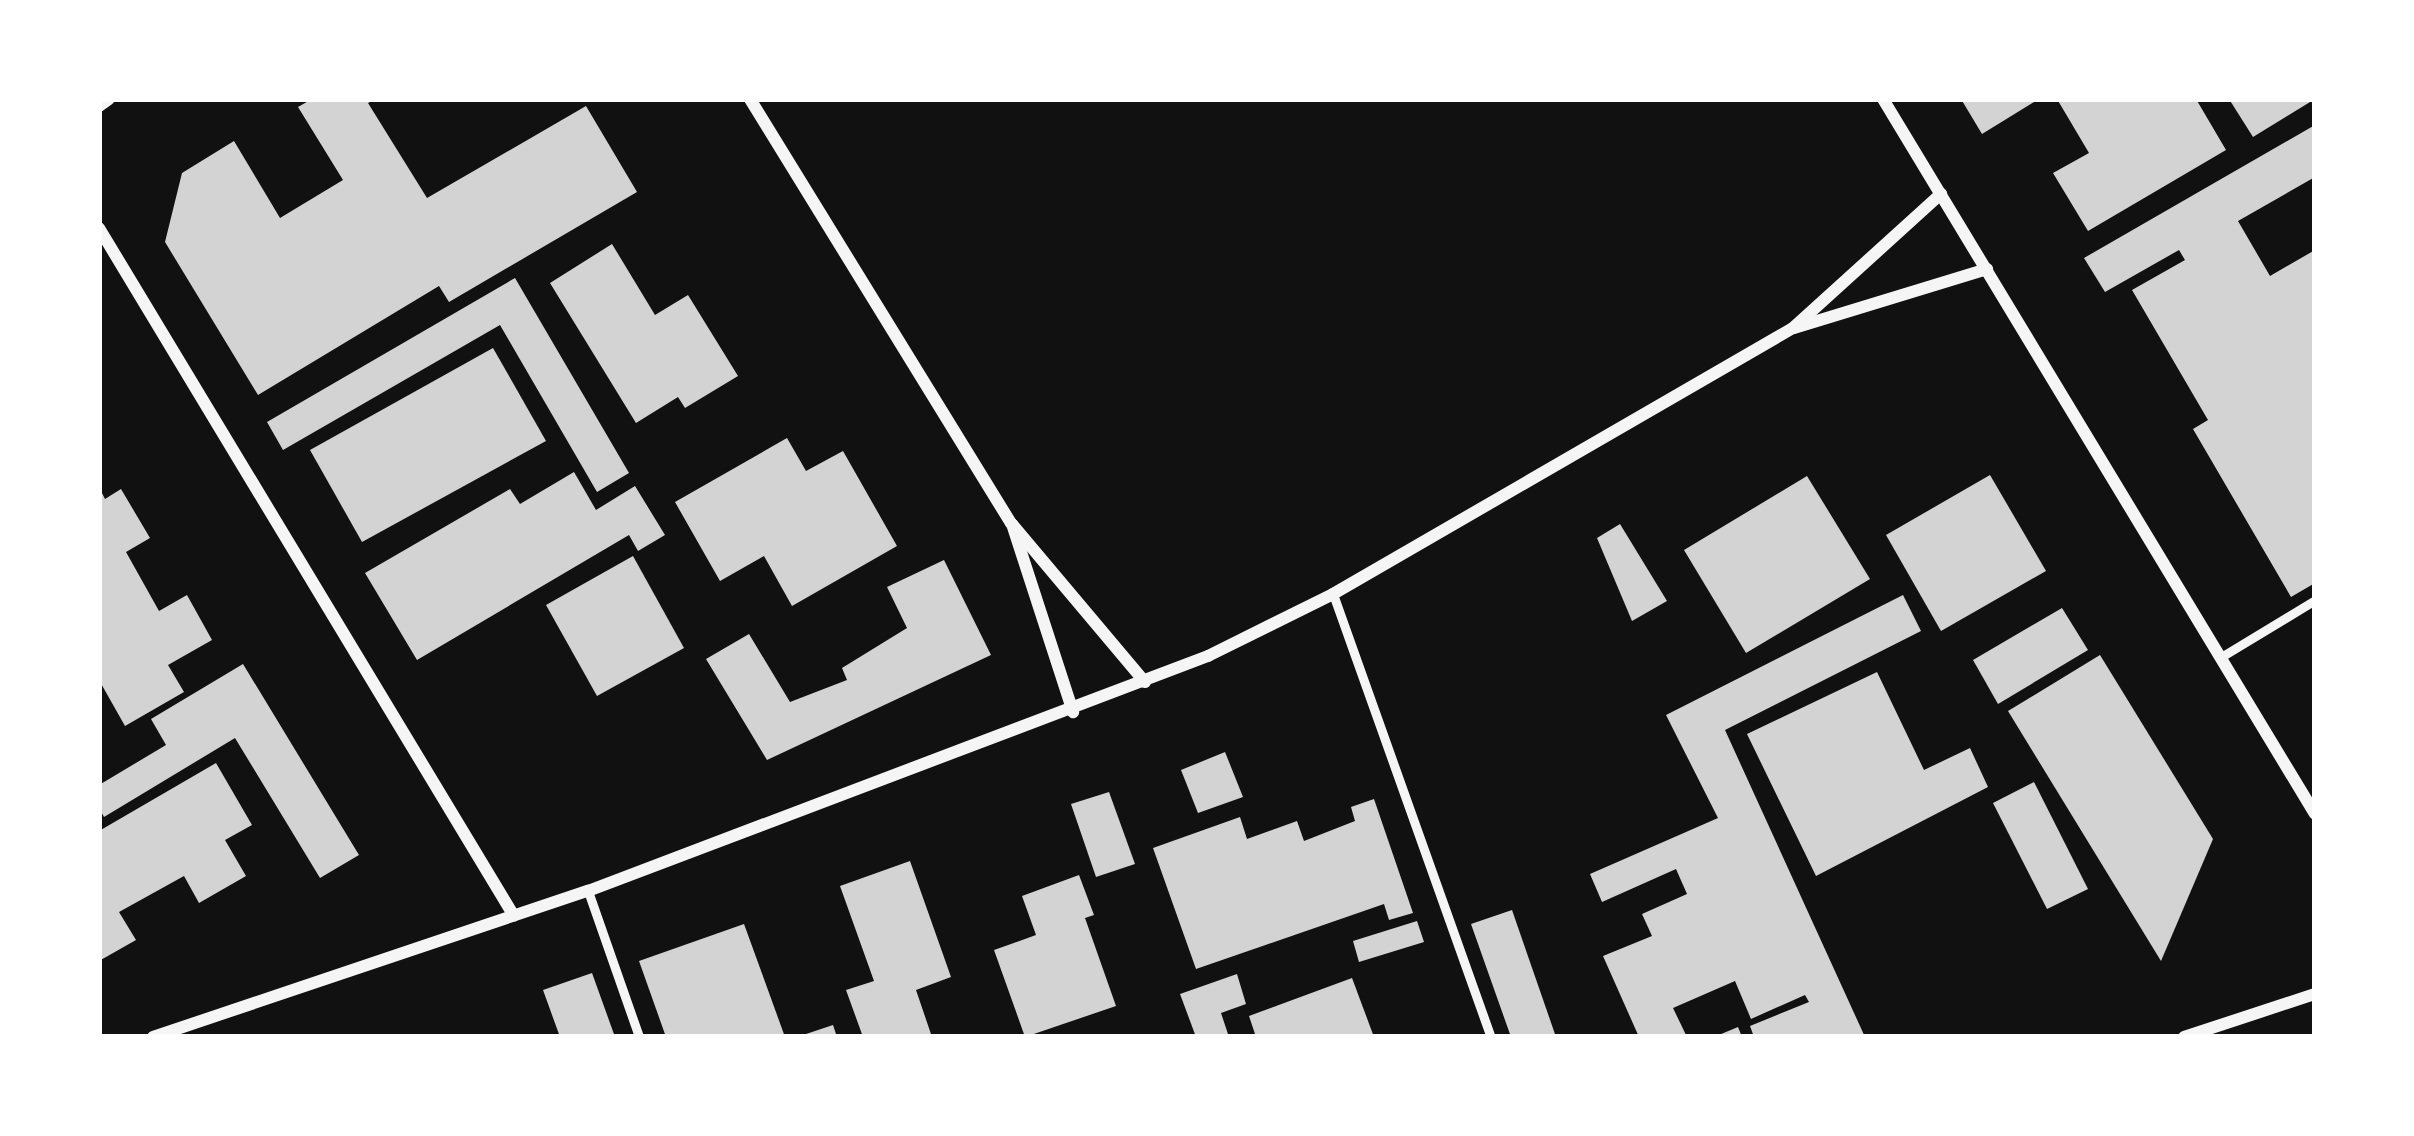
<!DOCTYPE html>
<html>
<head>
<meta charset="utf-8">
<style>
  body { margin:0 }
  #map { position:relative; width:2414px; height:1136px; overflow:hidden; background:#111; font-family:Overpass,sans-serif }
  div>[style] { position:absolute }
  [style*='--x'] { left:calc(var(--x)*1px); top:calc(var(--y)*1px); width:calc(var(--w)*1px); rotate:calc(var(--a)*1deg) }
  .building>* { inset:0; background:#d3d3d3 }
  .service>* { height:9px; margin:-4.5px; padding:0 4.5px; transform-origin:4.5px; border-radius:4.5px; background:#f5f5f5 }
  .minor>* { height:12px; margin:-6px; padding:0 6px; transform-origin:6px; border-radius:6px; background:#f5f5f5 }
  span { translate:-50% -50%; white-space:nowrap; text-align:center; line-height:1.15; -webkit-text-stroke:12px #fff; paint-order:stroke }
  .frame { position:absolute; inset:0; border:102px solid #fff; pointer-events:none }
</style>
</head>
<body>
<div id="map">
  <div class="building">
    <div style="clip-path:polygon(312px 99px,376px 99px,368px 103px,427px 198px,586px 106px,637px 192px,449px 302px,439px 286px,258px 395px,165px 242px,182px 173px,234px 141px,280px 218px,343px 180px,298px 107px)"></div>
    <div style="clip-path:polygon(1961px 99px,2039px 99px,1982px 134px)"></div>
    <div style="clip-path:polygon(2057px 99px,2196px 99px,2226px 150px,2088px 231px,2053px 173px,2089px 153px)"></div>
    <div style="clip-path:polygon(2229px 99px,2315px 99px,2253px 137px)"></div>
    <div style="clip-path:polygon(2315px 125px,2315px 177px,2238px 221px,2270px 276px,2315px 250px,2315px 583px,2291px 597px,2193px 429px,2208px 420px,2132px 290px,2185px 260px,2179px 250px,2105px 292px,2084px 258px)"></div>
    <div style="clip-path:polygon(612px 244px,655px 315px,688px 295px,738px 376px,685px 408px,678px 397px,636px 423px,550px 283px)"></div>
    <div style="clip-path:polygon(515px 278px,629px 473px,597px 492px,500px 325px,283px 450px,267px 422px)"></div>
    <div style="clip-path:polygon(493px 348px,546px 441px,362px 542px,310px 450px)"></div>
    <div style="clip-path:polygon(787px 438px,806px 471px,843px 451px,897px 546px,792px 606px,764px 556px,720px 581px,675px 502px)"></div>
    <div style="clip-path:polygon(574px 472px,596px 510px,635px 486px,665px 535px,638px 551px,629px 535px,417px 660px,365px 573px,510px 489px,520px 504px)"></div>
    <div style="clip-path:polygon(1990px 475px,2046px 571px,1941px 631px,1886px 535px)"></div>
    <div style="clip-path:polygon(1807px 476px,1870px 579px,1746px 653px,1684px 550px)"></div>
    <div style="clip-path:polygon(99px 487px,105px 499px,121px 489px,150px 538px,126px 552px,159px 611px,187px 595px,212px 640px,168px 665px,184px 692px,125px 726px,99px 680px)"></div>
    <div style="clip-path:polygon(1620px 524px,1667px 601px,1632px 621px,1597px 538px)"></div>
    <div style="clip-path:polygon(633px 556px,684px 648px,597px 696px,546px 605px)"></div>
    <div style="clip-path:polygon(944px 560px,991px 655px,767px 760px,706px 659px,749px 634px,790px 702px,847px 680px,842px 668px,907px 628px,887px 587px)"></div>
    <div style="clip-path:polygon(1903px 595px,1921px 631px,1725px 730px,1865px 1037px,1754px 1037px,1750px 1026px,1809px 1002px,1805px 995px,1751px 1019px,1735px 981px,1673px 1008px,1687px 1037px,1639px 1037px,1603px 956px,1652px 936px,1642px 914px,1687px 894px,1676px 869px,1602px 902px,1590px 874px,1718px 818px,1666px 715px)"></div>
    <div style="clip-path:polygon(2062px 608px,2088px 650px,1998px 704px,1973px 660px)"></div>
    <div style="clip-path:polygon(2100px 655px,2213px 839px,2161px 961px,2008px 711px)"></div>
    <div style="clip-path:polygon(243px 664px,359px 855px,320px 878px,235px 738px,104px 817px,99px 808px,99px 785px,166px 745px,151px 719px)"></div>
    <div style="clip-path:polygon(1877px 672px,1924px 770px,1970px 748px,1988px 787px,1816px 876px,1747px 734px)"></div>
    <div style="clip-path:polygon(1225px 752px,1243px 797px,1198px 813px,1181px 770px)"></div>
    <div style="clip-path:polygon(216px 763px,252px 825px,225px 840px,246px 876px,199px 903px,184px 876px,119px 912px,136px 940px,99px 961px,99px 831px)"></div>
    <div style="clip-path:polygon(2034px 782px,2088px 889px,2047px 909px,1993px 803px)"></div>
    <div style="clip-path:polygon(1109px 792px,1135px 864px,1096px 877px,1071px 804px)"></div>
    <div style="clip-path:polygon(1374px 799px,1413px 913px,1389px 920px,1384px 904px,1196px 969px,1153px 848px,1240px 817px,1247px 839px,1297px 821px,1304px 841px,1355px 821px,1351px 807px)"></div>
    <div style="clip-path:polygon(910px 861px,951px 977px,916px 990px,932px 1037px,863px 1037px,846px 990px,874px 981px,840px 886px)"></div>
    <div style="clip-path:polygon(1079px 875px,1094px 915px,1085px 918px,1116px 1006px,1025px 1037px,994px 950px,1036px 935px,1022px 896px)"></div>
    <div style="clip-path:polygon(1512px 910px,1556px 1037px,1511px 1037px,1471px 924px)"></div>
    <div style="clip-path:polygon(1417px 921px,1424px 942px,1359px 962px,1353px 941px)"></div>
    <div style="clip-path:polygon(744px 924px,785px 1037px,666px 1037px,639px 961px)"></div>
    <div style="clip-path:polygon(592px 973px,615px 1037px,560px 1037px,543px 990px)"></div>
    <div style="clip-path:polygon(1237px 974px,1246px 1004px,1221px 1013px,1229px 1037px,1196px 1037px,1180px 994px)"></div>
    <div style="clip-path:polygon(1352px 978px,1374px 1037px,1256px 1037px,1249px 1016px)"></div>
    <div style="clip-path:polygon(833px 1025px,837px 1037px,800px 1037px,800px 1036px)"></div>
    <div style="clip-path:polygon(1738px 1027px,1742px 1037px,1714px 1037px)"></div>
  </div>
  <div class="service">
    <div style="--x:1333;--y:594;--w:470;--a:70.4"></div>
    <div style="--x:2221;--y:657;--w:110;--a:-31.2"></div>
    <div style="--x:588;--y:891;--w:155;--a:70.7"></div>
  </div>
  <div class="minor">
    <div style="--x:750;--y:99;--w:498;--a:58.4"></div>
    <div style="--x:1011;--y:523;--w:208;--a:49.9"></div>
    <div style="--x:1883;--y:99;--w:835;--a:58.86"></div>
    <div style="--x:99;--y:106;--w:12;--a:-35"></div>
    <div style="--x:99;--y:228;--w:803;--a:58.9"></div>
    <div style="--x:1794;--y:328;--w:202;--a:-17"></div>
    <div style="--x:1012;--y:524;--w:198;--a:72"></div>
    <div style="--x:153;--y:1037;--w:459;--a:-18.6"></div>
    <div style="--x:588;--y:891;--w:663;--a:-20.76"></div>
    <div style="--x:1208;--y:656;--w:140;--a:-26.4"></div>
    <div style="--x:1333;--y:594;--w:531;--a:-30.04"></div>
    <div style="--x:1793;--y:328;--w:200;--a:-42.2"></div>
    <div style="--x:2184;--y:1037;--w:138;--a:-18.2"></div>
  </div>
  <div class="frame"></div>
</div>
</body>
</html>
